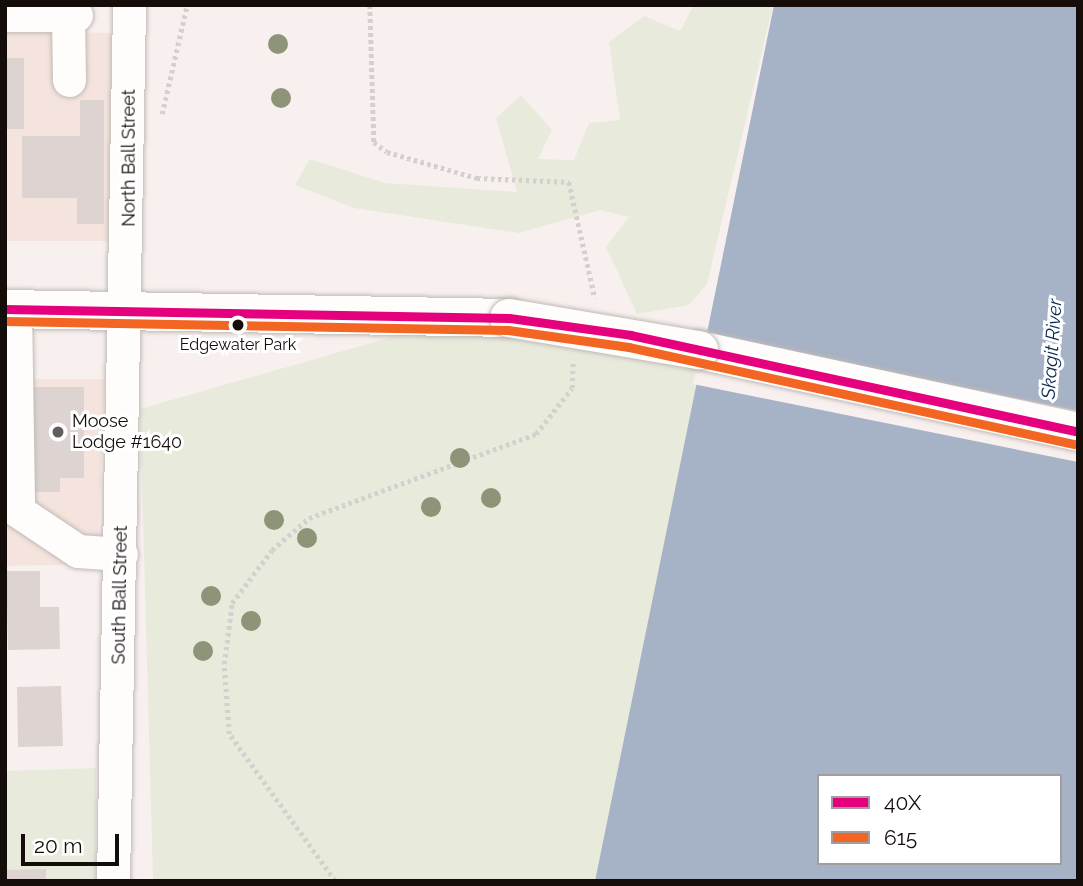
<!DOCTYPE html>
<html>
<head>
<meta charset="utf-8">
<style>
  body { margin:0 }
  #map { position:relative; width:1083px; height:886px; overflow:hidden; background:#f8f0ee; font-family:Raleway,sans-serif }
  div>[style] { position:absolute }
  [style*='--x'] { left:calc(var(--x)*1px); top:calc(var(--y)*1px); width:calc(var(--w)*1px); rotate:calc(var(--a)*1deg) }
  .built>* { inset:0; background:#f5e4dd }
  .green>* { inset:0; background:#e8eadc }
  .water>* { inset:0; background:#a6b2c5 }
  .pier>* { inset:0; background:#f8f0ee }
  .building>* { inset:0; background:#ddd4d2 }
  .path>* { height:4.5px; margin-top:-2.25px; transform-origin:0; background:repeating-linear-gradient(90deg,#d3d0ce 0 3.5px,transparent 0 7px) }
  .roads { filter:drop-shadow(0 0 2px #c1bab7) drop-shadow(0 0 2px #c1bab7) }
  .minor>* { height:33px; margin:-16.5px; padding:0 16.5px; transform-origin:16.5px; border-radius:16.5px; background:#fefdfc }
  .major>* { height:38px; margin:-19px; padding:0 19px; transform-origin:19px; border-radius:19px; background:#fefdfc }
  .bridges { filter:drop-shadow(0 0 2px #c1bab7) drop-shadow(0 0 2px #c1bab7) }
  .major-bridge>* { height:38px; margin:-19px; padding:0 19px; transform-origin:19px; border-radius:19px; background:#fefdfc }
  .bus-1>* { height:9px; margin:-4.5px; padding:0 4.5px; transform-origin:4.5px; border-radius:4.5px; background:#e5007d }
  .bus-2>* { height:9px; margin:-4.5px; padding:0 4.5px; transform-origin:4.5px; border-radius:4.5px; background:#f26522 }
  .trees>* { width:20px; height:20px; margin:-10px; border-radius:50%; background:#8e9478 }
  .dots>* { width:19px; height:19px; translate:-50% -50%; box-sizing:border-box; border:4px solid #fff; border-radius:50% }
  span { translate:-50% -50%; white-space:nowrap; text-align:center; line-height:1.15; -webkit-text-stroke:6px #fff; paint-order:stroke }
  .bus-label { font-size:16px; color:#150d0a }
  .street-label { font-size:18px; color:#150d0a }
  .poi-label { font-size:18px; color:#150d0a }
  .left { translate:0 -50%; text-align:left }
  .water-label { font-size:19px; color:#0a2b4f; font-style:italic }
  .frame { position:absolute; inset:0; border:7px solid #150d0a; pointer-events:none }
  .legend { position:absolute; left:817px; top:774px; width:245px; height:91px; box-sizing:border-box; background:#fff; border:2px solid #a19e9d; margin:0; padding:9px 12px; list-style:none; font-size:21px; color:#150d0a }
  .legend li { display:flex; align-items:center; gap:14px; height:35px }
  .legend b { width:35px; border:2px solid #a19e9d }
  .scale { position:absolute; left:21px; top:834px; width:98px; height:32px; box-sizing:border-box; border:4px solid #150d0a; border-top:0; padding-left:9px; font-size:21px; line-height:24px; white-space:nowrap; color:#150d0a; -webkit-text-stroke:5px #fff; paint-order:stroke }
</style>
</head>
<body>
<div id="map">
  <div class="built">
    <div style="clip-path:polygon(5px 31px,115px 33px,114px 241px,5px 241px)"></div>
    <div style="clip-path:polygon(5px 379px,105px 379px,97px 564px,5px 566px)"></div>
  </div>
  <div class="green">
    <div style="clip-path:polygon(694px 5px,773px 5px,707px 284px,689px 305px,637px 314px,606px 247px,629px 217px,600px 210px,519px 233px,354px 208px,295px 185px,310px 159px,385px 183px,517px 192px,496px 118px,521px 95px,552px 130px,538px 159px,574px 160px,589px 123px,620px 120px,609px 42px,644px 16px,680px 31px)"></div>
    <div style="clip-path:polygon(465px 316px,705px 346px,595px 881px,153px 881px,140px 409px)"></div>
    <div style="clip-path:polygon(96px 768px,96px 881px,5px 881px,5px 771px)"></div>
  </div>
  <div class="water">
    <div style="clip-path:polygon(evenodd,774px 5px,1078px 5px,1078px 881px,595px 881px,774px 5px,819px 776px,1060px 776px,1060px 863px,819px 863px,819px 776px)"></div>
  </div>
  <div class="pier">
    <div style="clip-path:polygon(703px 334px,1078px 411px,1078px 462px,693px 384px)"></div>
  </div>
  <div class="building">
    <div style="clip-path:polygon(5px 58px,24px 58px,24px 129px,5px 129px)"></div>
    <div style="clip-path:polygon(80px 100px,104px 100px,104px 224px,77px 224px,77px 198px,22px 198px,22px 136px,80px 136px)"></div>
    <div style="clip-path:polygon(32px 387px,84px 387px,84px 478px,60px 478px,60px 492px,32px 492px)"></div>
    <div style="clip-path:polygon(6px 571px,40px 571px,40px 607px,59px 607px,60px 649px,8px 650px)"></div>
    <div style="clip-path:polygon(61px 686px,63px 746px,18px 747px,17px 687px)"></div>
    <div style="clip-path:polygon(46px 869px,46px 881px,5px 881px,5px 870px)"></div>
  </div>
  <div class="path">
    <div style="--x:370;--y:5;--w:137;--a:88.3"></div>
    <div style="--x:374;--y:142;--w:16;--a:38"></div>
    <div style="--x:387;--y:152;--w:94;--a:16.1"></div>
    <div style="--x:477;--y:178;--w:92;--a:2.5"></div>
    <div style="--x:569;--y:182;--w:119;--a:77.4"></div>
    <div style="--x:162;--y:114;--w:112;--a:-77.1"></div>
    <div style="--x:335;--y:881;--w:181;--a:-125.8"></div>
    <div style="--x:229;--y:734;--w:70;--a:-94.1"></div>
    <div style="--x:224;--y:664;--w:62;--a:-82.5"></div>
    <div style="--x:232;--y:603;--w:66;--a:-53"></div>
    <div style="--x:272;--y:550;--w:49;--a:-40.9"></div>
    <div style="--x:309;--y:518;--w:242;--a:-20.3"></div>
    <div style="--x:536;--y:434;--w:58;--a:-52"></div>
    <div style="--x:572;--y:388;--w:26;--a:-88"></div>
  </div>
  <div class="roads">
    <div class="minor">
      <div style="--x:5;--y:15;--w:71;--a:0"></div>
      <div style="--x:68;--y:15;--w:65;--a:89.1"></div>
      <div style="--x:15;--y:309;--w:202;--a:89.1"></div>
      <div style="--x:18;--y:511;--w:72;--a:33.7"></div>
      <div style="--x:78;--y:551;--w:43;--a:4"></div>
      <div style="--x:113;--y:881;--w:876;--a:-88.95"></div>
    </div>
    <div class="major">
      <div style="--x:5;--y:309;--w:504;--a:1.02"></div>
      <div style="--x:699;--y:350;--w:388;--a:12.2"></div>
    </div>
  </div>
  <div class="bridges">
    <div class="major-bridge">
      <div style="--x:509;--y:318;--w:193;--a:9.6"></div>
    </div>
  </div>
  <div class="bus-1">
    <div style="--x:5;--y:309;--w:504;--a:1.02"></div>
    <div style="--x:509;--y:318;--w:123;--a:7.9"></div>
    <div style="--x:631;--y:335;--w:457;--a:12.2"></div>
  </div>
  <div class="bus-2">
    <div style="--x:5;--y:321;--w:503;--a:1.03"></div>
    <div style="--x:508;--y:330;--w:122;--a:8"></div>
    <div style="--x:629;--y:347;--w:456;--a:12.3"></div>
  </div>
  <div class="trees">
    <div style="left:278px;top:44px"></div>
    <div style="left:281px;top:98px"></div>
    <div style="left:460px;top:458px"></div>
    <div style="left:491px;top:498px"></div>
    <div style="left:431px;top:507px"></div>
    <div style="left:274px;top:520px"></div>
    <div style="left:307px;top:538px"></div>
    <div style="left:211px;top:596px"></div>
    <div style="left:251px;top:621px"></div>
    <div style="left:203px;top:651px"></div>
  </div>
  <div class="dots">
    <div style="left:238px;top:325px;background:#150d0a"></div>
    <div style="left:58px;top:432px;background:#645c5a"></div>
  </div>
  <div class="bus-label">
    <span style="left:238px;top:345px">Edgewater Park</span>
  </div>
  <div class="street-label">
    <span style="left:129px;top:158px;rotate:-90deg">North Ball Street</span>
    <span style="left:120px;top:595px;rotate:-89deg">South Ball Street</span>
  </div>
  <div class="poi-label">
    <span class="left" style="left:72px;top:432px">Moose<br>Lodge #1640</span>
  </div>
  <div class="water-label">
    <span style="left:1052px;top:349px;rotate:-86deg">Skagit River</span>
  </div>
  <div class="frame"></div>
  <ul class="legend">
  <li><b style="height:9px;background:#e5007d"></b>40X</li>
  <li><b style="height:9px;background:#f26522"></b>615</li>
  </ul>
  <div class="scale">20 m</div>
</div>
</body>
</html>
